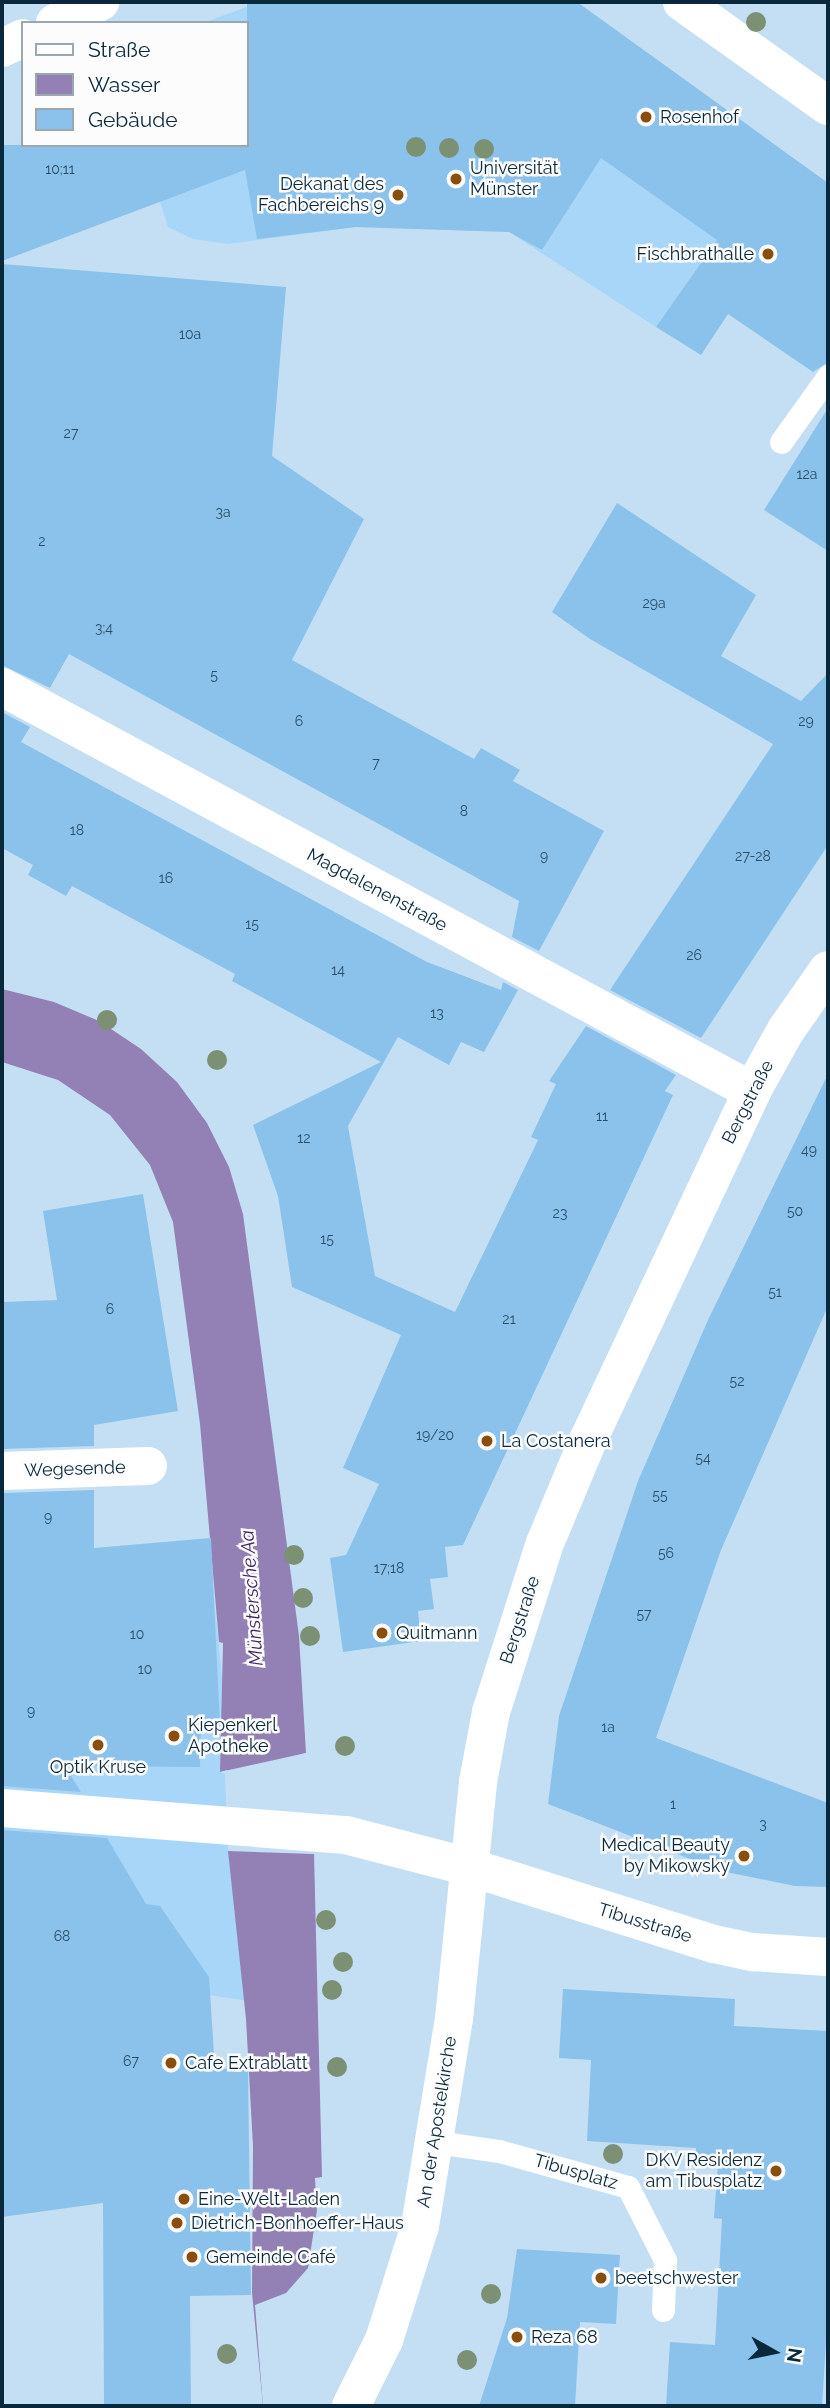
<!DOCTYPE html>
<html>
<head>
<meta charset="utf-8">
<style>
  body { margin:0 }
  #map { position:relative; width:830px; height:2408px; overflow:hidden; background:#c4dff4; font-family:Raleway,sans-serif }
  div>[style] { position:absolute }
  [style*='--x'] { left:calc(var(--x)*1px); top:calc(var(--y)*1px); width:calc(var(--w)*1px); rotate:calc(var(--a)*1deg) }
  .built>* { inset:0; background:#a8d6f8 }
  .water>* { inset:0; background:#9380b5 }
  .pier>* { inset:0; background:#c4dff4 }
  .building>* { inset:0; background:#8bc2eb }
  .lane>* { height:23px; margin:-11.5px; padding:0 11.5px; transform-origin:11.5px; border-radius:11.5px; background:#fff }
  .street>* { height:38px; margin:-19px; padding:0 19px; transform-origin:19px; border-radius:19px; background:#fff }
  .secondary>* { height:38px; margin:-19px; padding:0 19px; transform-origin:19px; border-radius:19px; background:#fff }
  .trees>* { width:20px; height:20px; margin:-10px; border-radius:50%; background:#7c9074 }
  .dots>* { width:19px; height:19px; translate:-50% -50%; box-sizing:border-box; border:4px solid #fcfcfc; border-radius:50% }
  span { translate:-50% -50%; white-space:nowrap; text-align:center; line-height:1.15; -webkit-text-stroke:5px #fcfcfc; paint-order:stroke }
  .number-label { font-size:14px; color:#2a4e68 }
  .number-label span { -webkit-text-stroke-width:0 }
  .poi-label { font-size:18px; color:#09283c }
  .left { translate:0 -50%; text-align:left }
  .right { translate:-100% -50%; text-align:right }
  .street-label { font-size:18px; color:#09283c }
  .water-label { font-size:19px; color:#432567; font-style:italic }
  .frame { position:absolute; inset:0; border:4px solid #09283c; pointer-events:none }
  .legend { position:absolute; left:21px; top:21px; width:228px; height:126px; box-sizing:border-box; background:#fcfcfc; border:2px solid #9ba7af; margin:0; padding:9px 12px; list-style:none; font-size:21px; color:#09283c }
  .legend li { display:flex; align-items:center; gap:14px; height:35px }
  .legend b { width:35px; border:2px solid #9ba7af }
  .north { position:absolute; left:739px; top:2317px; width:70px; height:70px; -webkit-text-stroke:5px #fcfcfc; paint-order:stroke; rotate:99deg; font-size:19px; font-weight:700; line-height:28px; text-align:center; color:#09283c }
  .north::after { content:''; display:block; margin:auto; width:24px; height:32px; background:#09283c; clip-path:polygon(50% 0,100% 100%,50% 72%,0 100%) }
</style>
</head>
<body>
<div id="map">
  <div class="built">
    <div style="clip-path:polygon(260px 2px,577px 2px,781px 149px,656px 327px,509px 232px,356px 227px,228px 244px,193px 239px,168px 227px,160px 202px,247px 145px,247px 23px,203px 23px)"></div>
    <div style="clip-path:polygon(209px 1548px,255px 2002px,2px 1964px,2px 1554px)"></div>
  </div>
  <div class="water">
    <div style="clip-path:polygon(2px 989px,54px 1002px,99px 1021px,141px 1049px,177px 1082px,207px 1123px,229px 1167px,243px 1214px,299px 1636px,306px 1753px,299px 1755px,305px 1853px,314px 1854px,322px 2177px,315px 2178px,316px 2197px,332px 2406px,263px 2406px,252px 2293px,253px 2146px,246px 2019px,228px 1851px,233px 1851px,227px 1770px,220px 1772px,223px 1643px,219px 1642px,200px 1424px,173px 1222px,150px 1165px,110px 1115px,58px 1080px,2px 1062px)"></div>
  </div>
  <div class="pier">
    <div style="clip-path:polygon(306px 1753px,308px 1850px,314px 1854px,228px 1851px,225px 1774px,220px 1772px)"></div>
    <div style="clip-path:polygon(319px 2197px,333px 2406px,263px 2406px,255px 2305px,286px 2293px,308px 2268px)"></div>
  </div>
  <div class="building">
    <div style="clip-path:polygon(247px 2px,577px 2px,828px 183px,828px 362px,813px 372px,728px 314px,701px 355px,656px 327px,717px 240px,601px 158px,542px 250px,509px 232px,356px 227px,257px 239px,245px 170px,2px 261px,2px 145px,247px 145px)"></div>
    <div style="clip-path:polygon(2px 264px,286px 287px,272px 456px,364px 519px,292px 660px,474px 759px,481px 748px,520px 770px,513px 781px,604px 831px,539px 951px,512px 937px,519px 901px,69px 654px,50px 688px,2px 665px)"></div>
    <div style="clip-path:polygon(828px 408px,828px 551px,764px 510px)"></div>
    <div style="clip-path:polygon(617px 503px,756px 595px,721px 656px,801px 701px,828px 673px,828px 845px,701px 1038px,610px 990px,773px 744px,590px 639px,552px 612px)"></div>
    <div style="clip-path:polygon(2px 712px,30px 727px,21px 742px,427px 962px,501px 990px,503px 982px,518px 990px,484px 1052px,461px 1042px,449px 1065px,398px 1037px,348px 1126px,375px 1276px,455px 1312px,538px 1140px,531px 1137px,556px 1084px,549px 1081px,586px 1026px,676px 1075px,665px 1091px,673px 1095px,463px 1545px,445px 1547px,448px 1577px,430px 1579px,434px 1609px,418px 1611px,421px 1641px,343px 1652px,330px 1558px,346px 1555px,379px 1484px,343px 1468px,401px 1335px,292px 1287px,278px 1196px,253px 1125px,381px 1062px,232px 981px,235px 974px,72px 886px,66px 896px,28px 875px,33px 865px,2px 848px)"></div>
    <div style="clip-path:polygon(828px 1074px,828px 1306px,721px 1550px,656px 1738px,828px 1803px,828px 1887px,795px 1886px,721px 1871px,548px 1804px,559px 1716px,638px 1481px,708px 1320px)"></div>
    <div style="clip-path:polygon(143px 1194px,178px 1411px,94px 1425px,94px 1446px,2px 1449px,2px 1302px,57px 1300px,43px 1211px)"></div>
    <div style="clip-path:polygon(94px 1490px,94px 1548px,211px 1538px,220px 1725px,201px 1725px,200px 1767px,65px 1766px,81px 1792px,2px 1786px,2px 1493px)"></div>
    <div style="clip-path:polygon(2px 1830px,107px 1838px,146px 1904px,160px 1906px,209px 1977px,215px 2069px,248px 2068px,251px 2295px,190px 2296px,191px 2406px,104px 2406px,103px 2203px,2px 2217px)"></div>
    <div style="clip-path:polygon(563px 1989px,735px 1999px,734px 2026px,828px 2031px,828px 2309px,822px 2406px,666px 2406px,670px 2342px,715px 2345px,722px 2219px,714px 2218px,718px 2163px,695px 2162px,696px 2148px,587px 2141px,591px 2060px,559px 2058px)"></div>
    <div style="clip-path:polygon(517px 2249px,620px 2255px,616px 2324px,580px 2322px,575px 2406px,479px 2406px,507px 2318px)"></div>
  </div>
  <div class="lane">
    <div style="--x:781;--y:442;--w:81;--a:-54.5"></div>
    <div style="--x:436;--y:2142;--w:64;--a:8.1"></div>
    <div style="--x:499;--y:2151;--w:134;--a:15.6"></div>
    <div style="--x:628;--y:2187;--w:82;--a:63.1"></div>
    <div style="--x:665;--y:2260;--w:50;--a:92.3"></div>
  </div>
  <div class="street">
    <div style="--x:682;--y:2;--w:179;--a:35.5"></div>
    <div style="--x:55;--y:23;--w:50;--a:-25"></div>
    <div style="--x:2;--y:48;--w:23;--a:-25"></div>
    <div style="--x:2;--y:687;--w:852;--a:28.31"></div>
    <div style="--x:2;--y:1471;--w:146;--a:-2"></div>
    <div style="--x:2;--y:1808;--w:345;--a:4.5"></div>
    <div style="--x:346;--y:1835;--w:124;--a:14.5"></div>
    <div style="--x:466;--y:1866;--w:260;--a:17.5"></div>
    <div style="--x:714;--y:1944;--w:40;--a:12"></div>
    <div style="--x:753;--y:1952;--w:75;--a:3.8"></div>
  </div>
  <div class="secondary">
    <div style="--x:351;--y:2406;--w:74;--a:-63.4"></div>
    <div style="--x:384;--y:2340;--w:120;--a:-72.5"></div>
    <div style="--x:420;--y:2226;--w:210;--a:-80.7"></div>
    <div style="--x:454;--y:2019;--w:238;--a:-84.2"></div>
    <div style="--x:478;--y:1782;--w:71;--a:-79.5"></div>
    <div style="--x:491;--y:1712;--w:177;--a:-72.3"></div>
    <div style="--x:545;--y:1543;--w:114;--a:-67.3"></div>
    <div style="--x:589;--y:1438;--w:383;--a:-64.8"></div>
    <div style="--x:752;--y:1091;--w:70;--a:-60.9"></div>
    <div style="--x:786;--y:1030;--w:73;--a:-55"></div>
  </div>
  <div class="trees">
    <div style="left:756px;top:22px"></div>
    <div style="left:416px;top:147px"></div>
    <div style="left:449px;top:148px"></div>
    <div style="left:484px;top:149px"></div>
    <div style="left:107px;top:1020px"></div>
    <div style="left:217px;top:1060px"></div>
    <div style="left:294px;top:1555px"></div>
    <div style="left:303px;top:1598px"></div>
    <div style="left:310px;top:1636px"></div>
    <div style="left:345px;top:1746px"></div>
    <div style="left:326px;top:1920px"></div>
    <div style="left:343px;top:1962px"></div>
    <div style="left:332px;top:1990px"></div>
    <div style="left:337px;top:2067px"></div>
    <div style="left:613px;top:2154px"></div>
    <div style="left:491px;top:2294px"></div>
    <div style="left:227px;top:2354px"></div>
    <div style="left:467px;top:2360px"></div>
  </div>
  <div class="dots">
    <div style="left:646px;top:117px;background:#8a4e0a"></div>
    <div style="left:456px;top:179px;background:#8a4e0a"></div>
    <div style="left:398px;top:195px;background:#8a4e0a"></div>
    <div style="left:768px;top:254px;background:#8a4e0a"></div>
    <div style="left:487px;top:1441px;background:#8a4e0a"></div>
    <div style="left:382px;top:1633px;background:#8a4e0a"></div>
    <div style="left:174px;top:1736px;background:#8a4e0a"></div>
    <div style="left:98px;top:1745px;background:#8a4e0a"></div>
    <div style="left:744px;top:1856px;background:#8a4e0a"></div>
    <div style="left:171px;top:2063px;background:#8a4e0a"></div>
    <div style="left:776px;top:2171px;background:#8a4e0a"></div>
    <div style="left:184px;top:2199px;background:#8a4e0a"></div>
    <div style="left:177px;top:2223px;background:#8a4e0a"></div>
    <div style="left:192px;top:2257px;background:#8a4e0a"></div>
    <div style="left:601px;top:2278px;background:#8a4e0a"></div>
    <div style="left:517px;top:2337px;background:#8a4e0a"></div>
  </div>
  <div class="number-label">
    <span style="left:60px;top:169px">10;11</span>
    <span style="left:190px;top:334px">10a</span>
    <span style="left:71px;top:433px">27</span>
    <span style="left:807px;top:474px">12a</span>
    <span style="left:223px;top:512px">3a</span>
    <span style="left:42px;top:541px">2</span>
    <span style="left:654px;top:603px">29a</span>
    <span style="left:104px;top:628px">3;4</span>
    <span style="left:214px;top:675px">5</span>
    <span style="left:299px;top:721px">6</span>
    <span style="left:806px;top:721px">29</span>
    <span style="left:376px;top:763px">7</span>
    <span style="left:464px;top:811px">8</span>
    <span style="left:77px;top:830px">18</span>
    <span style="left:544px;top:856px">9</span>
    <span style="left:753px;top:856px">27-28</span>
    <span style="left:166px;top:878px">16</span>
    <span style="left:252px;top:924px">15</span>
    <span style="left:694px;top:955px">26</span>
    <span style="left:338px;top:970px">14</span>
    <span style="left:437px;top:1013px">13</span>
    <span style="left:602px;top:1116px">11</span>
    <span style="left:304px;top:1138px">12</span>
    <span style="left:809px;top:1150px">49</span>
    <span style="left:795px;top:1211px">50</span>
    <span style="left:560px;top:1213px">23</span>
    <span style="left:327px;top:1239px">15</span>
    <span style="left:775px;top:1292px">51</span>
    <span style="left:110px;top:1309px">6</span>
    <span style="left:509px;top:1319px">21</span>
    <span style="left:737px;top:1381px">52</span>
    <span style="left:435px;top:1435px">19/20</span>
    <span style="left:703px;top:1458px">54</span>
    <span style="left:660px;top:1495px">55</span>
    <span style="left:48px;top:1517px">9</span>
    <span style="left:666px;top:1553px">56</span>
    <span style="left:389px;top:1568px">17;18</span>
    <span style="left:644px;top:1614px">57</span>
    <span style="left:137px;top:1634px">10</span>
    <span style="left:145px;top:1669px">10</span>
    <span style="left:31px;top:1711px">9</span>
    <span style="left:608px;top:1727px">1a</span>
    <span style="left:673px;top:1804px">1</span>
    <span style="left:763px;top:1824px">3</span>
    <span style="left:62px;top:1936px">68</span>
    <span style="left:131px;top:2061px">67</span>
  </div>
  <div class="poi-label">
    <span class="left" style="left:660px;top:117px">Rosenhof</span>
    <span class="left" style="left:470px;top:179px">Universität<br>Münster</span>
    <span class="right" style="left:384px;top:195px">Dekanat des<br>Fachbereichs 9</span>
    <span class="right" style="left:754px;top:254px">Fischbrathalle</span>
    <span class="left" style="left:501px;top:1441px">La Costanera</span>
    <span class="left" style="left:396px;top:1633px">Quitmann</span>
    <span class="left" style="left:188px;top:1736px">Kiepenkerl<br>Apotheke</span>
    <span style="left:98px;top:1767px">Optik Kruse</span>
    <span class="right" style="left:730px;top:1856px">Medical Beauty<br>by Mikowsky</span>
    <span class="left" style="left:185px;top:2063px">Cafe Extrablatt</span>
    <span class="right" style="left:762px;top:2171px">DKV Residenz<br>am Tibusplatz</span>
    <span class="left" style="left:198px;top:2199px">Eine-Welt-Laden</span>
    <span class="left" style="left:191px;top:2223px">Dietrich-Bonhoeffer-Haus</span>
    <span class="left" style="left:206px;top:2257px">Gemeinde Café</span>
    <span class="left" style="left:615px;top:2278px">beetschwester</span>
    <span class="left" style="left:531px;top:2337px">Reza 68</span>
  </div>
  <div class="street-label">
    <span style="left:377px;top:890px;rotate:28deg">Magdalenenstraße</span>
    <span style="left:748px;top:1102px;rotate:-63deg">Bergstraße</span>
    <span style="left:75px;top:1469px;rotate:-2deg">Wegesende</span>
    <span style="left:520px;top:1620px;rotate:-72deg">Bergstraße</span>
    <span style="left:645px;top:1923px;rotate:17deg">Tibusstraße</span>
    <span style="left:437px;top:2122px;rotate:-81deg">An der Apostelkirche</span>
    <span style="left:576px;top:2172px;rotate:16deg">Tibusplatz</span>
  </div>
  <div class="water-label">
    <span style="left:252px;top:1598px;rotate:-94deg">Münstersche Aa</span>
  </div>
  <div class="frame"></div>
  <ul class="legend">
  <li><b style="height:9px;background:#fff"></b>Straße</li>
  <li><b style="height:19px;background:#9380b5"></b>Wasser</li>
  <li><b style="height:19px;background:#8bc2eb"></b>Gebäude</li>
  </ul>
  <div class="north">N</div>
</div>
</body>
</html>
